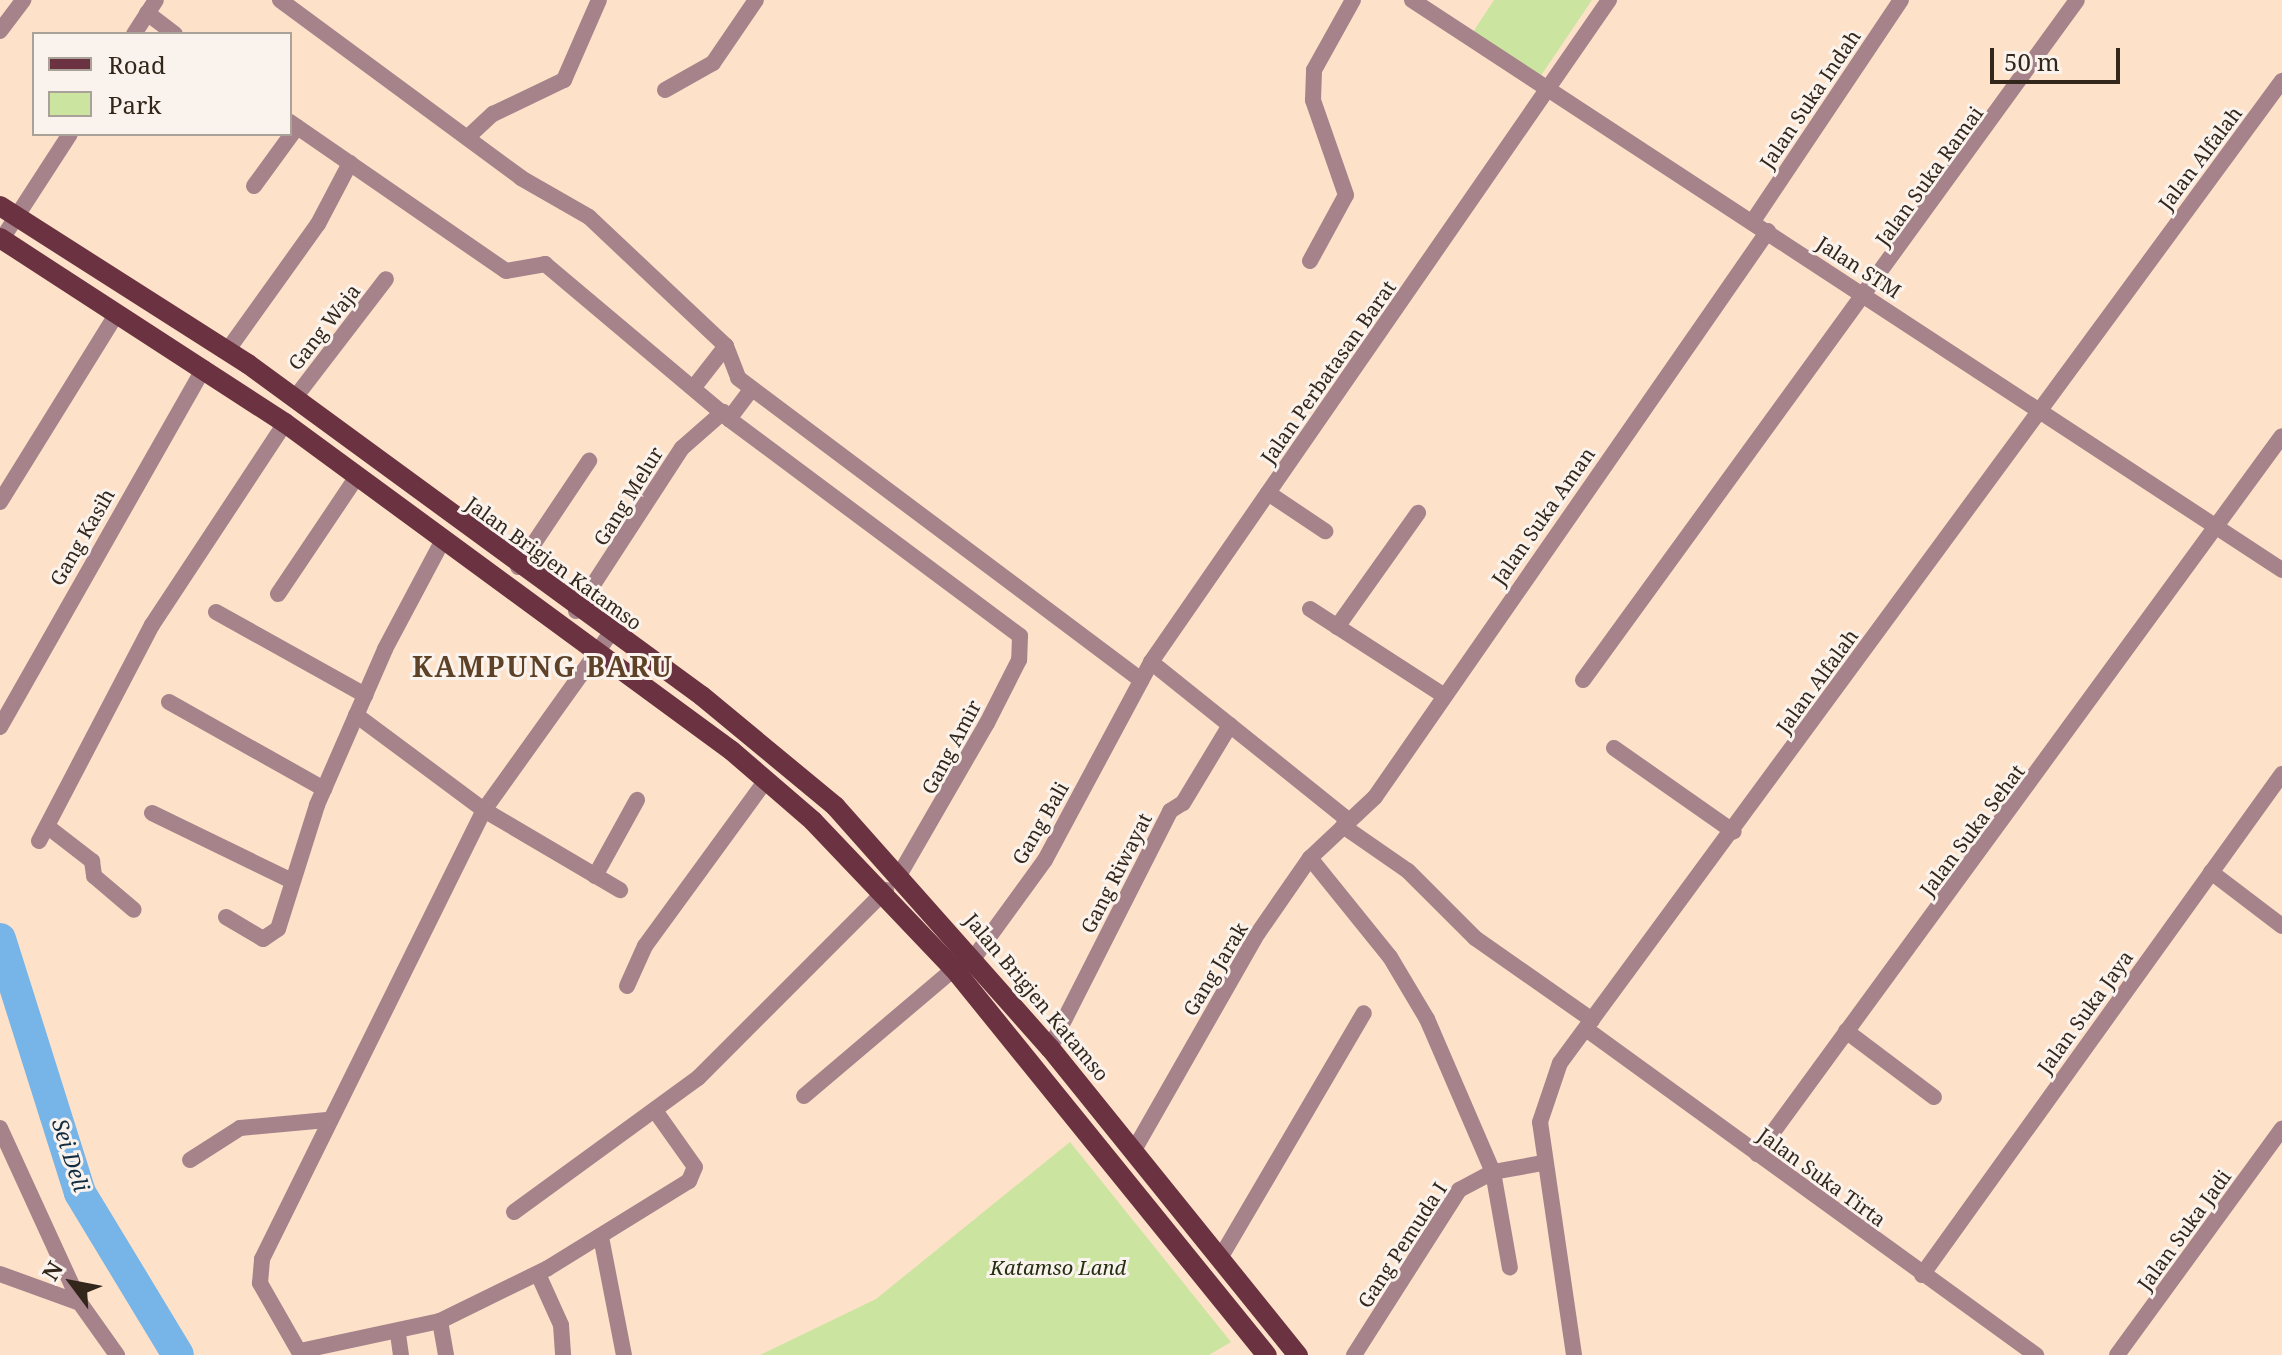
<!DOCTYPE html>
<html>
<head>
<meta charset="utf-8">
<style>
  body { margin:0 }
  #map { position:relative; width:2282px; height:1355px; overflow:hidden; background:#fde2c9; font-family:"Noto Serif",serif }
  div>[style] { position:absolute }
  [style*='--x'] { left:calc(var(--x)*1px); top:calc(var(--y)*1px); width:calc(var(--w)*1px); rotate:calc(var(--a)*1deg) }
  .green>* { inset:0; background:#cbe4a0 }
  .river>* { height:32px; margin:-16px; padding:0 16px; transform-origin:16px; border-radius:16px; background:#77b4e7 }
  .minor>* { height:16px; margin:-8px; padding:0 8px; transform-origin:8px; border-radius:8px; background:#a6838b }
  .tertiary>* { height:16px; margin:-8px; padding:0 8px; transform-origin:8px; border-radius:8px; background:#a6838b }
  .primary>* { height:20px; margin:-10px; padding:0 10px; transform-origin:10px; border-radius:10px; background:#6b3241 }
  span { translate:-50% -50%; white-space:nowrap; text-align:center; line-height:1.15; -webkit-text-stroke:6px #faf3ed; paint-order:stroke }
  .street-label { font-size:20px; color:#33261b }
  .park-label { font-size:20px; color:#242e10; font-style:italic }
  .water-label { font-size:22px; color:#112c41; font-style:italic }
  .district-label { font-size:28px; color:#5e4227; font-weight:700; letter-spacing:2px }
  .legend { position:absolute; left:32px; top:32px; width:260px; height:104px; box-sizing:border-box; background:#faf3ed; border:2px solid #aaa199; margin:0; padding:10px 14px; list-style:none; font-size:24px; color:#33261b }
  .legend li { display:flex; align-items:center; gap:16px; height:40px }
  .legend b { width:40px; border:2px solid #aaa199 }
  .north { position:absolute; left:32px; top:1243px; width:80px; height:80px; -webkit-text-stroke:6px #faf3ed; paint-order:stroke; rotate:302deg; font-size:22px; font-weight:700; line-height:32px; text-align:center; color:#33261b }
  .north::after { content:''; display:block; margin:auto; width:28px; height:36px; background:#33261b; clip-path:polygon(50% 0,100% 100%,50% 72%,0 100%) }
  .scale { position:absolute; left:1990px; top:48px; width:130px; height:36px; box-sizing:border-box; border:4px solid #33261b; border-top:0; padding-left:10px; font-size:24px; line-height:28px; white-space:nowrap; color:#33261b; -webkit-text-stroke:6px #faf3ed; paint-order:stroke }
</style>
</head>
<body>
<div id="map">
  <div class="green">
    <div style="clip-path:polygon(1494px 0,1592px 0,1540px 77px,1473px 32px)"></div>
    <div style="clip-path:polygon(1070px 1142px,1231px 1342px,1209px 1355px,760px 1355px,876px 1299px)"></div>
  </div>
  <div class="river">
    <div style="--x:0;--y:939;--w:266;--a:72.5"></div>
    <div style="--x:80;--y:1193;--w:189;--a:58.8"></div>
  </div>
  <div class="minor">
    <div style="--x:280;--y:0;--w:300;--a:36.4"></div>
    <div style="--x:521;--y:178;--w:78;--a:29.8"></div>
    <div style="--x:589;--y:217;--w:188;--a:43.3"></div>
    <div style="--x:726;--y:346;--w:34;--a:69"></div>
    <div style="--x:738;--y:378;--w:504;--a:36.85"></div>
    <div style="--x:147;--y:13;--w:35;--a:37"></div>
    <div style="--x:0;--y:31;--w:39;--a:-53"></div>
    <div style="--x:665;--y:90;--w:55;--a:-29.4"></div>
    <div style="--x:713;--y:63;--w:76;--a:-55.7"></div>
    <div style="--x:290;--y:122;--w:262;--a:34.6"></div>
    <div style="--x:506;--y:271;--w:40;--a:-10"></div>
    <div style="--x:545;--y:264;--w:241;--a:40.1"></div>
    <div style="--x:729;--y:419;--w:363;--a:36.7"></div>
    <div style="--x:1020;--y:636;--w:24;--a:92"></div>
    <div style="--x:1019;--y:660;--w:71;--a:116.9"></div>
    <div style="--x:987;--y:723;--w:172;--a:120"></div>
    <div style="--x:469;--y:136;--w:33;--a:-43"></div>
    <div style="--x:493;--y:114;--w:79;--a:-25.6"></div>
    <div style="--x:564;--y:80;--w:87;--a:-66.4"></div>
    <div style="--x:254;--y:186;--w:73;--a:-53.9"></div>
    <div style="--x:1753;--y:221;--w:266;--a:-56.2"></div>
    <div style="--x:1310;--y:261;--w:75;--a:-61.4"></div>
    <div style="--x:1346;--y:195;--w:101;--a:-109.2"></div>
    <div style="--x:1313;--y:100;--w:30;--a:-88"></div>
    <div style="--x:1314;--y:70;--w:80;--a:-60.9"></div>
    <div style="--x:227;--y:351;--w:156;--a:-54.4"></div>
    <div style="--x:318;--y:224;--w:69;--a:-62.3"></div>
    <div style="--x:694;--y:387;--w:52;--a:-52"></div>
    <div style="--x:294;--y:399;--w:151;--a:-52.5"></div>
    <div style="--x:729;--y:419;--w:38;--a:-53"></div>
    <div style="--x:1268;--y:493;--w:69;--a:33.7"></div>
    <div style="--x:0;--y:502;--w:222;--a:-58.2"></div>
    <div style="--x:518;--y:567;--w:128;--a:-56.2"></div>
    <div style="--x:278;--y:594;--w:143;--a:-56.1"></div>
    <div style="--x:1310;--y:609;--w:158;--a:32.9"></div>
    <div style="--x:576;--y:611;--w:194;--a:-57"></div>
    <div style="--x:682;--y:448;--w:55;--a:-41.3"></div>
    <div style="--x:216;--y:612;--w:171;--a:29.1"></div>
    <div style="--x:1337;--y:627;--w:140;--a:-54.6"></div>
    <div style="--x:1151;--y:662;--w:253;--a:38.7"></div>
    <div style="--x:1583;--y:680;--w:840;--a:-54"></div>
    <div style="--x:169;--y:702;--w:178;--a:29.3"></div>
    <div style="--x:356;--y:715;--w:159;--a:36.6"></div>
    <div style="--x:484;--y:810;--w:158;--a:30.5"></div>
    <div style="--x:0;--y:727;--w:413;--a:-60.4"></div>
    <div style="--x:1614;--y:748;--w:146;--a:35"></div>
    <div style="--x:152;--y:813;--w:151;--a:25.9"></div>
    <div style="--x:1343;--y:826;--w:79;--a:34.7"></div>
    <div style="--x:1408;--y:871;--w:95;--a:45"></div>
    <div style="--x:1475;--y:938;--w:143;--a:35"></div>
    <div style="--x:48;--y:827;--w:56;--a:37.7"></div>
    <div style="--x:92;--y:861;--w:15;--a:82"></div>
    <div style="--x:94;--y:876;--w:52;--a:40.4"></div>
    <div style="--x:39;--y:841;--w:244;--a:-62.4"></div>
    <div style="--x:152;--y:625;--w:242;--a:-56.6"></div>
    <div style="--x:1310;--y:858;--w:127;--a:51.1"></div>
    <div style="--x:1390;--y:957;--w:72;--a:59.2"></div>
    <div style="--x:1427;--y:1019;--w:167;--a:66.7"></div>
    <div style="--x:1493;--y:1172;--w:97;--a:80"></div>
    <div style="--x:2211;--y:872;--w:89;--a:37.3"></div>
    <div style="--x:595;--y:876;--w:87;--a:-61.1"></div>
    <div style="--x:226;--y:917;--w:43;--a:30.7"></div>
    <div style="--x:263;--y:939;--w:18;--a:-34"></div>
    <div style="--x:278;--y:929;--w:130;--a:-72.5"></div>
    <div style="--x:317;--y:805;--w:170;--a:-66.4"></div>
    <div style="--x:385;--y:649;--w:126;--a:-62"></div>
    <div style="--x:965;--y:970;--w:136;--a:-54"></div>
    <div style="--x:1045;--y:860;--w:225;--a:-61.8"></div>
    <div style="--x:1151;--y:662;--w:805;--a:-55.32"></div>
    <div style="--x:627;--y:986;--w:44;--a:-65.8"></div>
    <div style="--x:645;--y:946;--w:205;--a:-53.9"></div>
    <div style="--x:1586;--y:1029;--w:556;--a:35.92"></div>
    <div style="--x:1846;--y:1031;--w:110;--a:36.9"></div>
    <div style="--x:1050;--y:1048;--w:266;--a:-63.1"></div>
    <div style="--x:1170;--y:811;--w:15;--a:-32"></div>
    <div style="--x:1183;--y:803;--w:91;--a:-58.9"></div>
    <div style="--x:804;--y:1096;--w:197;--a:-40.3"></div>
    <div style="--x:0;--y:1128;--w:192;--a:65.4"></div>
    <div style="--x:80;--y:1303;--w:64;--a:54.6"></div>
    <div style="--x:1134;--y:1150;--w:250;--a:-60.3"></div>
    <div style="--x:1258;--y:933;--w:91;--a:-55.3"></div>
    <div style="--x:1310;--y:858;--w:89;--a:-43.2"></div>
    <div style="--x:1375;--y:797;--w:689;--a:-55.23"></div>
    <div style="--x:1757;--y:1154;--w:889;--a:-53.83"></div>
    <div style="--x:190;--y:1160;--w:59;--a:-32.6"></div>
    <div style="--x:240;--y:1128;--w:87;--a:-5.3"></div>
    <div style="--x:514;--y:1212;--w:228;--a:-36.1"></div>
    <div style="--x:698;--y:1078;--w:266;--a:-45"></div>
    <div style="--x:601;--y:1237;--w:120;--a:79"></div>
    <div style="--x:1219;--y:1260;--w:286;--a:-59.6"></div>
    <div style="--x:0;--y:1274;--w:85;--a:19.9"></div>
    <div style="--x:538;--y:1274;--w:56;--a:65.7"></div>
    <div style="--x:561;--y:1325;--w:30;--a:86"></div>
    <div style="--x:1922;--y:1275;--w:617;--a:-54.3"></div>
    <div style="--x:440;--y:1321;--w:35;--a:80"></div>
    <div style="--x:398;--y:1334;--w:21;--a:82"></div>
    <div style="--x:300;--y:1351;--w:143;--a:-12.1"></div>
    <div style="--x:440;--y:1321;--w:120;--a:-26.1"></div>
    <div style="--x:548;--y:1268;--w:166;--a:-31.7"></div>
    <div style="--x:689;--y:1181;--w:15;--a:-67"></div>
    <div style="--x:695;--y:1167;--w:67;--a:-125.3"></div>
    <div style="--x:301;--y:1355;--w:83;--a:-119.7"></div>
    <div style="--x:260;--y:1283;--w:24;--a:-85"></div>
    <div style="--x:262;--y:1259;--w:501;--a:-63.69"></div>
    <div style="--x:484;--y:810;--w:216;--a:-54.4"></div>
    <div style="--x:1354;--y:1355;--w:196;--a:-57.5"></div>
    <div style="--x:1459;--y:1190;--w:38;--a:-28"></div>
    <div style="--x:1493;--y:1172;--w:51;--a:-10.2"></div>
    <div style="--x:2117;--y:1355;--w:280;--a:-53.9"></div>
  </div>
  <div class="tertiary">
    <div style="--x:1412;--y:0;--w:1040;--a:33.23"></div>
    <div style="--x:134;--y:34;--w:40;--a:-57.1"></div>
    <div style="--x:2;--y:239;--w:125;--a:-57.1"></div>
    <div style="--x:1574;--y:1355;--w:235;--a:-98.3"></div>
    <div style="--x:1540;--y:1122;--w:62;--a:-71.3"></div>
    <div style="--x:1560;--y:1063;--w:1219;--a:-53.68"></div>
  </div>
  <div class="primary">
    <div style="--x:0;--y:206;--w:294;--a:32.5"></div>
    <div style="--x:248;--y:364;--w:562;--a:36.18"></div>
    <div style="--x:702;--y:696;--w:173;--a:39.6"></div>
    <div style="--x:835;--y:806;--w:324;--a:48.4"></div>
    <div style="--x:1050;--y:1048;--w:395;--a:51.1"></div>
    <div style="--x:0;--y:238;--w:340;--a:33"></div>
    <div style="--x:285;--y:423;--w:554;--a:36.27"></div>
    <div style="--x:732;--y:751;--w:107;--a:40.8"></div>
    <div style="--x:813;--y:821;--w:204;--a:46.4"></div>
    <div style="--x:954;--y:969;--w:497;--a:51"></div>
  </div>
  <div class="street-label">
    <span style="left:1810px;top:99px;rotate:-56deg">Jalan Suka Indah</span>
    <span style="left:2200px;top:158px;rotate:-53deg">Jalan Alfalah</span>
    <span style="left:1929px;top:176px;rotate:-54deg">Jalan Suka Ramai</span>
    <span style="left:1859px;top:267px;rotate:33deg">Jalan STM</span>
    <span style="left:324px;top:327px;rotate:-52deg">Gang Waja</span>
    <span style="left:1328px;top:372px;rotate:-55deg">Jalan Perbatasan Barat</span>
    <span style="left:628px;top:496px;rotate:-58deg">Gang Melur</span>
    <span style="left:1543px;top:516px;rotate:-55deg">Jalan Suka Aman</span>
    <span style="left:82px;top:537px;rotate:-60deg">Gang Kasih</span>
    <span style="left:554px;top:563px;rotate:36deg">Jalan Brigjen Katamso</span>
    <span style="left:1817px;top:681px;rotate:-54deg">Jalan Alfalah</span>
    <span style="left:951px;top:747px;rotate:-62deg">Gang Amir</span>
    <span style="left:1040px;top:823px;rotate:-60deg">Gang Bali</span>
    <span style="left:1972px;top:830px;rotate:-53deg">Jalan Suka Sehat</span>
    <span style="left:1116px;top:873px;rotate:-63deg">Gang Riwayat</span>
    <span style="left:1215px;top:969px;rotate:-59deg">Gang Jarak</span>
    <span style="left:1037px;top:997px;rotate:50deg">Jalan Brigjen Katamso</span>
    <span style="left:2085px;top:1012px;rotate:-54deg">Jalan Suka Jaya</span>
    <span style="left:1822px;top:1177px;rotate:36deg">Jalan Suka Tirta</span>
    <span style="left:2184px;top:1230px;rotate:-54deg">Jalan Suka Jadi</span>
    <span style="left:1402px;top:1245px;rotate:-57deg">Gang Pemuda I</span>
  </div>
  <div class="park-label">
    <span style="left:1058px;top:1267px">Katamso Land</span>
  </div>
  <div class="water-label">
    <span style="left:71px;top:1155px;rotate:72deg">Sei Deli</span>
  </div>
  <div class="district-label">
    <span style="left:543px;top:666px">KAMPUNG BARU</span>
  </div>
  <ul class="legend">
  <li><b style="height:10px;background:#6b3241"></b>Road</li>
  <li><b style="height:22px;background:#cbe4a0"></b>Park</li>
  </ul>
  <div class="north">N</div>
  <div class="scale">50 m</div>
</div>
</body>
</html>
